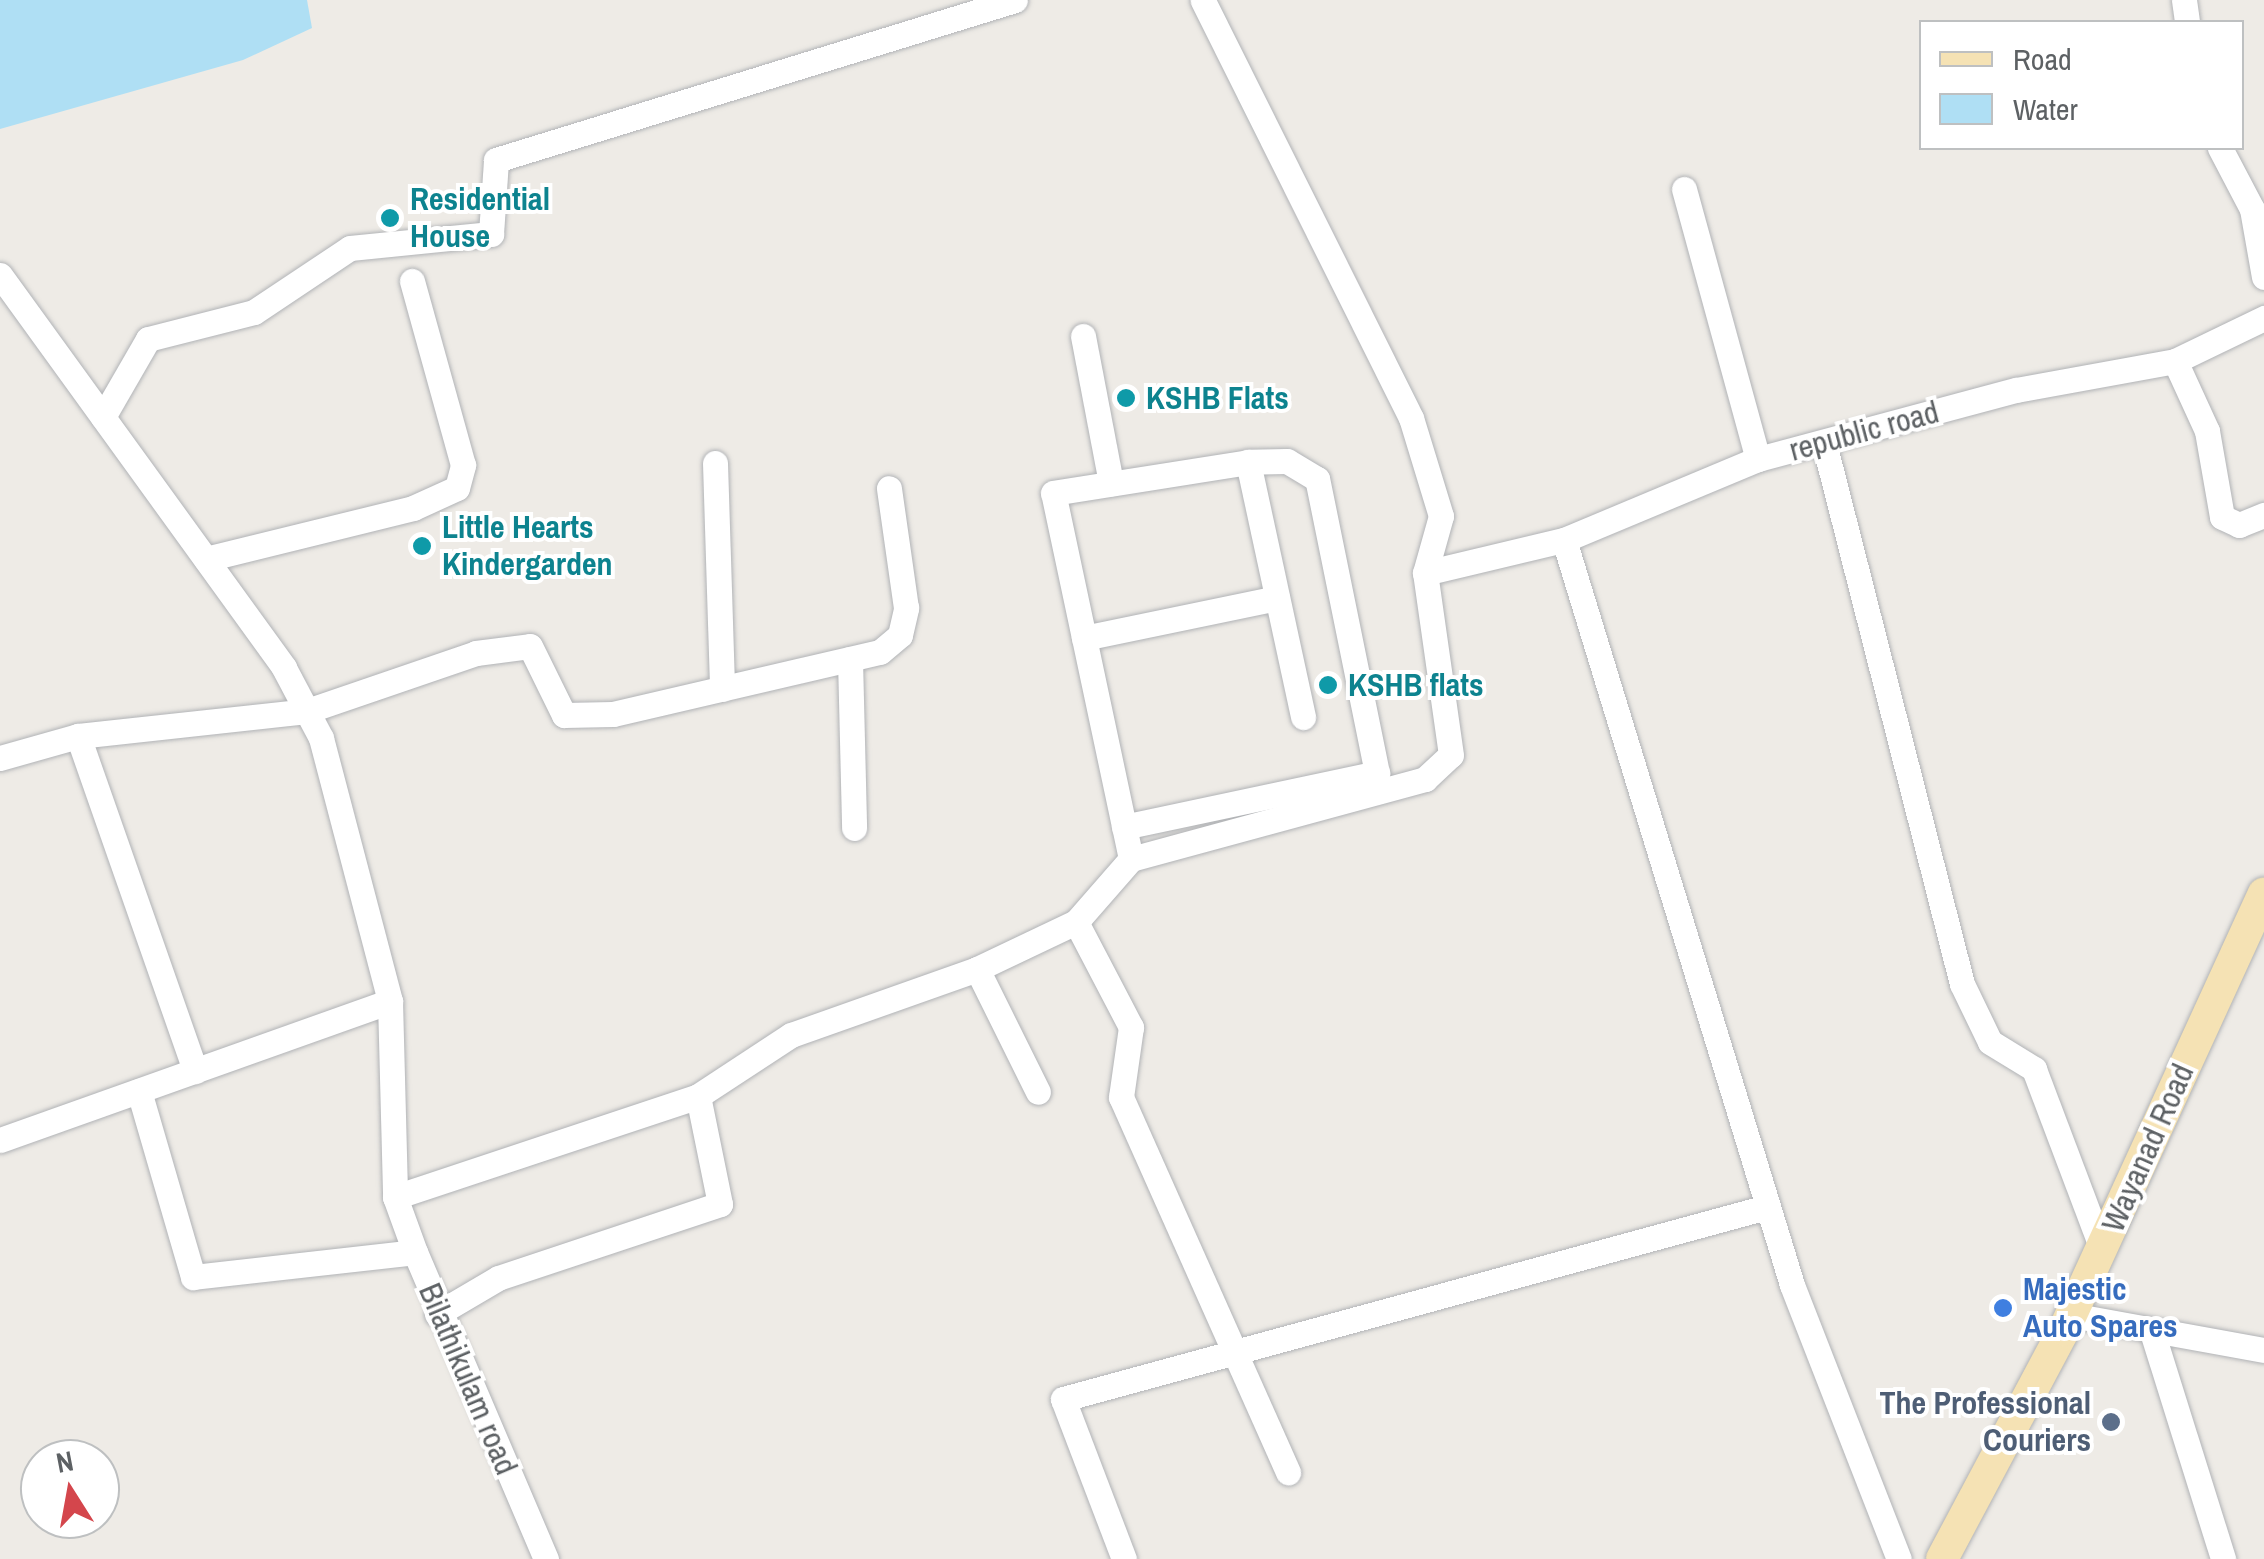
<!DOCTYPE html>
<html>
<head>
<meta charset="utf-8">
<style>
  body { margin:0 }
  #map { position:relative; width:2264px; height:1559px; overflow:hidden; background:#eeebe6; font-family:"Archivo Narrow",sans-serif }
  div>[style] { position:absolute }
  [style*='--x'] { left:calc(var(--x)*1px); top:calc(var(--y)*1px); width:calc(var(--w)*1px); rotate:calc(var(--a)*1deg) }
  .water>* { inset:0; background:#afdff4 }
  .roads { filter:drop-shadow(0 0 2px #b1b3b6) drop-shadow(0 0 2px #b1b3b6) }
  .minor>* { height:25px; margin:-12.5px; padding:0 12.5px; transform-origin:12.5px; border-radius:12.5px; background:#fff }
  .major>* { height:32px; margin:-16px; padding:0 16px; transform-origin:16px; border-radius:16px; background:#f5e2b4 }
  .dots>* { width:28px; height:28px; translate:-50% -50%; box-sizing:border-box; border:5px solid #fff; border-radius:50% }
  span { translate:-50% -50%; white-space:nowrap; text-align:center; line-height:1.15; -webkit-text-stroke:8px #fff; paint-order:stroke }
  .culture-label { font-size:32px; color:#0d838f; font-weight:700 }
  .left { translate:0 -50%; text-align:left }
  .street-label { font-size:32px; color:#5d6164 }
  .shop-label { font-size:32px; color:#366cbe; font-weight:700 }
  .service-label { font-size:32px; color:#4e5e75; font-weight:700 }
  .right { translate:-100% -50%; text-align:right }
  .legend { position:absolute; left:1919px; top:20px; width:325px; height:130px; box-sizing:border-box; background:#fff; border:2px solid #bec0c1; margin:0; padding:12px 18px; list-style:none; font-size:30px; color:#5d6164 }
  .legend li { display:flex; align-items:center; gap:20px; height:50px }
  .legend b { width:50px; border:2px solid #bec0c1 }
  .north { position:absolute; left:20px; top:1439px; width:100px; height:100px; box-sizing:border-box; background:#fff; border:2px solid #bec0c1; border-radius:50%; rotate:349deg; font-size:28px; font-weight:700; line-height:40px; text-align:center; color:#5d6164 }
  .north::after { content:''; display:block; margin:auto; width:35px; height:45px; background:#d4464c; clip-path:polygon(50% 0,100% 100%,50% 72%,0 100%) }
</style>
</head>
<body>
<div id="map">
  <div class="water">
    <div style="clip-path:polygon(0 0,307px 0,312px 28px,243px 60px,0 129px)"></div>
  </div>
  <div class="roads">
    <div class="minor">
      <div style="--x:2184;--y:0;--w:22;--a:82"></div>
      <div style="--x:2220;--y:148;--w:69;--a:62.3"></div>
      <div style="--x:2252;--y:209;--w:69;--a:80"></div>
      <div style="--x:1684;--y:189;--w:280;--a:74.7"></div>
      <div style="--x:0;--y:275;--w:485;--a:54.1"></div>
      <div style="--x:284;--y:668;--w:79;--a:62.1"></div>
      <div style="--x:321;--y:738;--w:272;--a:75.3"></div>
      <div style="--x:390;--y:1001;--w:196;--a:88.5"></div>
      <div style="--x:395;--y:1197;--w:59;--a:70"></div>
      <div style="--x:1083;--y:336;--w:150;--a:79.2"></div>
      <div style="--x:2175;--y:361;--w:77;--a:65.4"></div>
      <div style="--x:2207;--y:431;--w:87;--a:80.1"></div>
      <div style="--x:2222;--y:517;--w:19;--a:25"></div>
      <div style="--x:2239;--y:525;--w:27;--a:-22"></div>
      <div style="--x:103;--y:417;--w:90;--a:-60"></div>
      <div style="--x:148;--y:339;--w:109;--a:-14.3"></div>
      <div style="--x:254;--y:312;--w:115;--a:-33.7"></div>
      <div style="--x:350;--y:248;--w:142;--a:-5.7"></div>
      <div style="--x:491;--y:234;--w:74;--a:-86.1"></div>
      <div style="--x:496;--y:160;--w:543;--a:-17.13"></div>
      <div style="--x:1824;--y:443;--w:558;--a:75.69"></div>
      <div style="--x:1962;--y:984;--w:64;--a:64.2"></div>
      <div style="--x:1990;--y:1042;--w:52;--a:31.5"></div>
      <div style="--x:2034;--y:1069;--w:192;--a:69.3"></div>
      <div style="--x:715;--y:463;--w:226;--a:88.2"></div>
      <div style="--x:1564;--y:540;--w:210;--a:-22.7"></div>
      <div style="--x:1758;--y:459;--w:267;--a:-15"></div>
      <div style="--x:2016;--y:390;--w:162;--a:-10.3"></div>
      <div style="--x:2175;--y:361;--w:99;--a:-25.8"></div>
      <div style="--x:206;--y:559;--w:213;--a:-13.8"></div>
      <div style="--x:413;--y:508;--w:48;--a:-24.4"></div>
      <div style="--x:457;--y:488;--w:24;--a:-75"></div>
      <div style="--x:463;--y:465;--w:191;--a:-105.5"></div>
      <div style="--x:1425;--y:573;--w:143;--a:-13.4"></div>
      <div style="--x:1564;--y:540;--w:779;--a:72.98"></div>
      <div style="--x:1792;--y:1285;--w:294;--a:68.7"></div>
      <div style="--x:1084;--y:638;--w:197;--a:-11.7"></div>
      <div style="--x:850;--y:659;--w:169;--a:88.6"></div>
      <div style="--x:78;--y:736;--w:355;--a:70.7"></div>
      <div style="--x:0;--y:758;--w:81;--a:-15.8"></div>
      <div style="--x:78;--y:736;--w:230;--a:-6.2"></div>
      <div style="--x:307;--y:711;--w:179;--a:-18.9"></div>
      <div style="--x:476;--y:653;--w:54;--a:-7.4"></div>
      <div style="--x:530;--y:646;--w:77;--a:63.8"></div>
      <div style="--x:564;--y:715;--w:49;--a:-1.2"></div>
      <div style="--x:613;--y:714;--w:274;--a:-13.1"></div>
      <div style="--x:880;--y:652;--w:26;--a:-40"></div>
      <div style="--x:900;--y:635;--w:28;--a:-77"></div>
      <div style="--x:906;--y:608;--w:121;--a:-98.1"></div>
      <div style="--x:1124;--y:827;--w:259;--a:-12"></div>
      <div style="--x:1377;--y:773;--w:300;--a:-101.5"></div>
      <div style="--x:1317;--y:479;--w:35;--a:-149"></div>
      <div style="--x:1287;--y:461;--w:39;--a:179"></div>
      <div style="--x:1131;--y:859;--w:374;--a:-102"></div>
      <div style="--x:1053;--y:493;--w:197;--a:-9"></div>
      <div style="--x:1248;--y:462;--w:261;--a:77.8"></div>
      <div style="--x:1076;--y:922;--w:119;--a:62.4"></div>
      <div style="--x:1131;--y:1027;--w:71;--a:98.1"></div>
      <div style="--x:1121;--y:1097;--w:411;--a:66"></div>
      <div style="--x:977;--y:969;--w:110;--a:-25.4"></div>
      <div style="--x:1076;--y:922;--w:84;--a:-48.9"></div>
      <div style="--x:1131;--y:859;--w:305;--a:-15.2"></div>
      <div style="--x:1425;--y:779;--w:35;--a:-43"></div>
      <div style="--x:1451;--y:755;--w:184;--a:-98.1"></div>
      <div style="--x:1425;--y:573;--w:59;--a:-74.3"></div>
      <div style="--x:1441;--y:516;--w:102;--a:-107"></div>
      <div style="--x:1411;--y:418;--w:467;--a:-116.5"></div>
      <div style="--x:139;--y:1091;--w:194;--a:73.8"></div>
      <div style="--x:193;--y:1277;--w:223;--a:-6.4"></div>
      <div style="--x:415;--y:1252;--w:334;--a:66.9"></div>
      <div style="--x:0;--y:1140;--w:414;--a:-19.6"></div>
      <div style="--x:395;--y:1197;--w:319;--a:-18.4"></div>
      <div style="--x:437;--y:1314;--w:71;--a:-30.5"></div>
      <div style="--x:498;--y:1278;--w:234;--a:-18.4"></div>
      <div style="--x:720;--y:1204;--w:110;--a:-101.5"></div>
      <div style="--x:698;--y:1096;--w:111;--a:-33.3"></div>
      <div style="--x:791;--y:1035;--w:197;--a:-19.5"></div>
      <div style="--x:977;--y:969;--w:137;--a:63.6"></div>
      <div style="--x:2071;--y:1315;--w:196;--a:10.3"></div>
      <div style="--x:2153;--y:1335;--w:235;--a:72.6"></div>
      <div style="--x:1124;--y:1559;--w:171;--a:-110.9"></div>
      <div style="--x:1063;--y:1399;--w:730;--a:-15.26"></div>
    </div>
    <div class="major">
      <div style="--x:1942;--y:1559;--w:259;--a:-62"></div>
      <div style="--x:2064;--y:1330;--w:480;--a:-65.4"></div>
    </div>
  </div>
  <div class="dots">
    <div style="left:390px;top:218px;background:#0f9aa8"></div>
    <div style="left:1126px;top:398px;background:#0f9aa8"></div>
    <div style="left:422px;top:546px;background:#0f9aa8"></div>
    <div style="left:1328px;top:685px;background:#0f9aa8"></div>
    <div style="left:2003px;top:1308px;background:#3f7fe0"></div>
    <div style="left:2111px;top:1422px;background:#5c6f8a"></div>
  </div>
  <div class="culture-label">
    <span class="left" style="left:410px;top:218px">Residential<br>House</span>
    <span class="left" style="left:1146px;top:398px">KSHB Flats</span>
    <span class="left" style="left:442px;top:546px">Little Hearts<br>Kindergarden</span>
    <span class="left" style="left:1348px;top:685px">KSHB flats</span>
  </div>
  <div class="street-label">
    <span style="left:1864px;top:431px;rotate:-15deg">republic road</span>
    <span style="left:2148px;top:1148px;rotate:-66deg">Wayanad Road</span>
    <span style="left:468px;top:1379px;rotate:67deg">Bilathikulam road</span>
  </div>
  <div class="shop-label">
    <span class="left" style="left:2023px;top:1308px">Majestic<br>Auto Spares</span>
  </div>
  <div class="service-label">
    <span class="right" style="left:2091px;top:1422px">The Professional<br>Couriers</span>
  </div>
  <ul class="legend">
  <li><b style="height:12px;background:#f5e2b4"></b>Road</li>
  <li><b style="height:28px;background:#afdff4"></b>Water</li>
  </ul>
  <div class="north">N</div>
</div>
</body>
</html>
